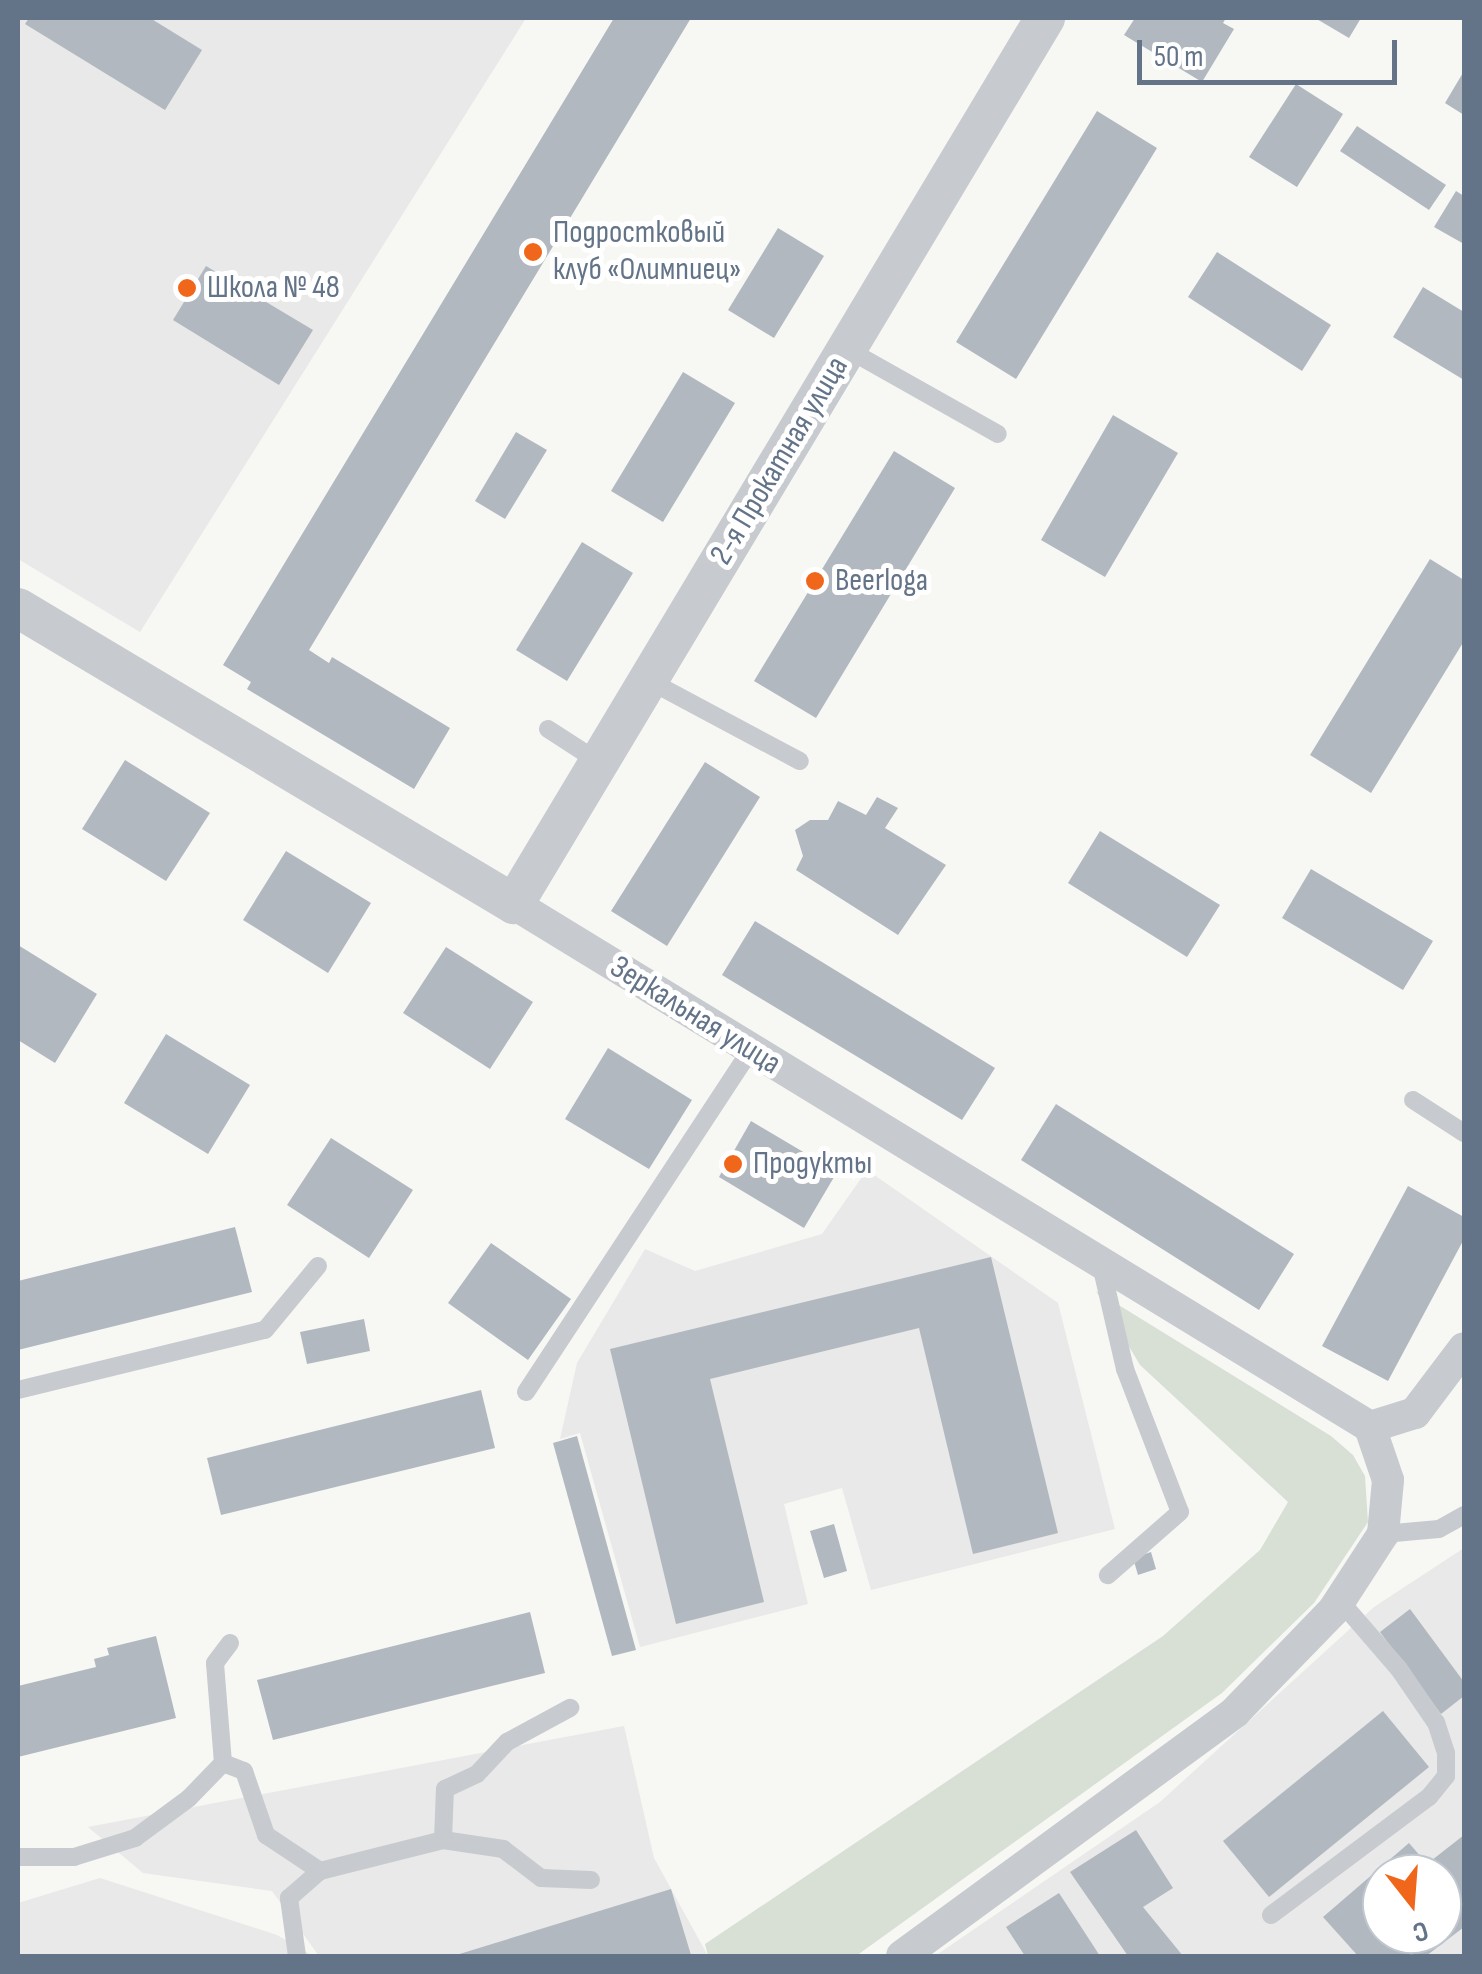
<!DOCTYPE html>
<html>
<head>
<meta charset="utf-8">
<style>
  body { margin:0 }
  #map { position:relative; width:1482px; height:1974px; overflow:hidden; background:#f7f8f4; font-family:"Sofia Sans Condensed",sans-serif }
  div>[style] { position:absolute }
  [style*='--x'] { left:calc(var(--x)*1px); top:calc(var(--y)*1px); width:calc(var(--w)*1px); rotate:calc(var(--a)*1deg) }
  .built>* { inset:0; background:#e8e9e8 }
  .green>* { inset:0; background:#d8e0d5 }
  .building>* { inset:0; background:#b1b8bf }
  .service>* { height:18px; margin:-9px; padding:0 9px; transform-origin:9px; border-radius:9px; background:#c7cace }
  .minor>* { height:32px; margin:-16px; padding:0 16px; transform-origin:16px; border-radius:16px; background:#c7cace }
  .tertiary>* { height:40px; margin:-20px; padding:0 20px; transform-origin:20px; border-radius:20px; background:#c7cace }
  .dots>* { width:28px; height:28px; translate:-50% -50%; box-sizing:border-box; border:5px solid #fff; border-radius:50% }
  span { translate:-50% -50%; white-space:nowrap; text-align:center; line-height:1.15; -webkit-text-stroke:10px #fff; paint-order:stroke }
  .poi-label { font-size:32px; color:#647488 }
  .left { translate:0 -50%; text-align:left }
  .street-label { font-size:32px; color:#647488 }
  .frame { position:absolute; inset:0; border:20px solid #647488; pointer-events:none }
  .north { position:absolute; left:1362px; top:1854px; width:100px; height:100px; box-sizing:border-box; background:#fff; border:2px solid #c1c7cf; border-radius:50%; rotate:163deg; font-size:28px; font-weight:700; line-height:40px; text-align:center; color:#647488 }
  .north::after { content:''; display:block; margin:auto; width:35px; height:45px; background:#f0671c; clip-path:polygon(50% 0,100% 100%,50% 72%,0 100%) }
  .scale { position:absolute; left:1137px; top:40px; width:260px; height:45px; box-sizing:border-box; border:5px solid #647488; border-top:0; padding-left:12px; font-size:30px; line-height:35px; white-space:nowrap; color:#647488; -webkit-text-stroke:8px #fff; paint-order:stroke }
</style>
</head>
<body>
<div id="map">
  <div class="built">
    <div style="clip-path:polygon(18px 18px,526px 18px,140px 632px,18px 559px)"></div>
    <div style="clip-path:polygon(867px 1170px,1058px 1303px,1115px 1529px,871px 1590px,842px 1488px,784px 1504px,808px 1604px,640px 1647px,580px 1433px,560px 1439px,577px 1363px,645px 1249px,695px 1271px,822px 1234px)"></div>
    <div style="clip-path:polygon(evenodd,1464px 1548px,1464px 1956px,935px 1956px,1160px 1802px,1374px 1607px,1464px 1548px,1382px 1874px,1442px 1874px,1442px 1934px,1382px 1934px,1382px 1874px)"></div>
    <div style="clip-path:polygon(624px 1726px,654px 1858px,708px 1956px,319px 1956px,272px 1891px,143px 1873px,88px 1827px)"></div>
    <div style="clip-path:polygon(100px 1878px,277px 1935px,313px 1956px,18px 1956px,18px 1903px)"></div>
  </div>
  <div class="green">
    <div style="clip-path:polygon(1096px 1291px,1331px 1436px,1353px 1455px,1365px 1476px,1368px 1522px,1314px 1603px,1222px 1693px,856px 1956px,708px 1956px,705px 1944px,1163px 1636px,1260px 1550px,1288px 1502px,1140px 1365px)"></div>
  </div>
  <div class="building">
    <div style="clip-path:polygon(29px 18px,150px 18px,202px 50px,165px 110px,25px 24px)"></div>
    <div style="clip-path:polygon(614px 18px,691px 18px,309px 650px,329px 663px,332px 657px,450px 728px,414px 789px,247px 689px,251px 682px,223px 665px)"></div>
    <div style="clip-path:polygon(1135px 18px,1226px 18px,1223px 23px,1234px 29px,1202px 82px,1124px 35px)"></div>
    <div style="clip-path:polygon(1315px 18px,1361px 18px,1349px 38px)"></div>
    <div style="clip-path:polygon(1464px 71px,1464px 115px,1445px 103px)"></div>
    <div style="clip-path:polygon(1296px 84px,1343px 114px,1297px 187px,1249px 157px)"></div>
    <div style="clip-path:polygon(1097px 111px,1157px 148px,1016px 379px,956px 342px)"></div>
    <div style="clip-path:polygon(1357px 126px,1446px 185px,1429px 210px,1340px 151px)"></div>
    <div style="clip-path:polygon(1456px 191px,1464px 196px,1464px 244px,1434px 227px)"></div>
    <div style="clip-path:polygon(778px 228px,824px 256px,774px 338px,728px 310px)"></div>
    <div style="clip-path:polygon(1217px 252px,1331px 325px,1302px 371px,1188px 297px)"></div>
    <div style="clip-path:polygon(206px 266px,313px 330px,279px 385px,173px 320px)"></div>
    <div style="clip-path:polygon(1423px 287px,1464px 312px,1464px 380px,1393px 337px)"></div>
    <div style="clip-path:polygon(683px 372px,735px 403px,663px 522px,611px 491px)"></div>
    <div style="clip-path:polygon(1113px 415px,1178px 453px,1105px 577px,1041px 540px)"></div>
    <div style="clip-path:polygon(516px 432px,547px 450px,505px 519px,475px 501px)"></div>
    <div style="clip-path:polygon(894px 451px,955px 488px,816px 718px,754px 681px)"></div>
    <div style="clip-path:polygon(582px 542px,633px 573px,567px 681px,516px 650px)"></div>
    <div style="clip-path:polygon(1430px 559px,1464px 580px,1464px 641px,1371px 793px,1310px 755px)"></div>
    <div style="clip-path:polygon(125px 760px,210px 813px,166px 881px,82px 829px)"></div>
    <div style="clip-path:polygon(705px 762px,760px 797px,667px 946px,611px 911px)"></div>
    <div style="clip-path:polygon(877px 797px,898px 808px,885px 828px,946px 865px,898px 935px,796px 870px,803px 856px,795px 830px,810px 820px,828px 820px,838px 801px,866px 815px)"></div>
    <div style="clip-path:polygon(1100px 831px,1220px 905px,1187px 957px,1068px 883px)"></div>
    <div style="clip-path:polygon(286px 851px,371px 903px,328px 973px,243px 920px)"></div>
    <div style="clip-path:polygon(1311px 869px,1433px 941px,1403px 990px,1282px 918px)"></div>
    <div style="clip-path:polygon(755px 921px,995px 1068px,962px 1120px,722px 975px)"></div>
    <div style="clip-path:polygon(18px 945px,97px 994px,55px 1063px,18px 1040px)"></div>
    <div style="clip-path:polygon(446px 947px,533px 1002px,490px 1069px,403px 1013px)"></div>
    <div style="clip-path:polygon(166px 1034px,250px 1085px,208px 1154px,124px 1103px)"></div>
    <div style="clip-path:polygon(608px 1048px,692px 1100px,649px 1169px,565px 1119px)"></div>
    <div style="clip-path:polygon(1056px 1104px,1294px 1254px,1259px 1310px,1021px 1160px)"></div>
    <div style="clip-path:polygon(751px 1121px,837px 1172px,804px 1228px,719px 1177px)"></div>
    <div style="clip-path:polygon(331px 1138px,413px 1190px,369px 1258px,287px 1205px)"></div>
    <div style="clip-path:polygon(1408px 1186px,1464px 1217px,1464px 1239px,1388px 1381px,1322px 1346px)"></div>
    <div style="clip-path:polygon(235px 1227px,252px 1292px,18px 1350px,18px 1281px)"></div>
    <div style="clip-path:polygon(491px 1243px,571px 1299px,528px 1360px,448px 1303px)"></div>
    <div style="clip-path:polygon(991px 1257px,1058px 1533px,973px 1554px,919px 1328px,710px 1379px,764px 1602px,676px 1624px,610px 1349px)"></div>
    <div style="clip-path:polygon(364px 1319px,370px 1351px,307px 1364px,300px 1332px)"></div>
    <div style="clip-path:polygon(481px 1390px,495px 1448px,221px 1515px,207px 1458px)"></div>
    <div style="clip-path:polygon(577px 1436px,636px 1650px,612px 1656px,553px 1443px)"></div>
    <div style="clip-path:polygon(834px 1524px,847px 1571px,824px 1578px,810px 1531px)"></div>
    <div style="clip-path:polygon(1151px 1552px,1156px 1569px,1138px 1575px,1133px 1558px)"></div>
    <div style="clip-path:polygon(1410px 1609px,1464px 1682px,1464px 1696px,1441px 1714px,1380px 1632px)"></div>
    <div style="clip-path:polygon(530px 1612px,545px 1673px,273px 1740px,257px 1680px)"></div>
    <div style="clip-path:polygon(156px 1636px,176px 1718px,18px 1757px,18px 1686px,96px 1667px,94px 1659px,109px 1655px,107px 1648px)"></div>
    <div style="clip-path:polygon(1383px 1711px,1429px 1767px,1269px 1897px,1223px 1841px)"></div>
    <div style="clip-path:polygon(1136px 1830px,1173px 1888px,1143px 1907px,1183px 1956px,1128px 1956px,1070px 1872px)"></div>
    <div style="clip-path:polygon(evenodd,1464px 1835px,1464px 1927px,1426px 1956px,1358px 1956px,1323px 1917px,1409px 1843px,1427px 1864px,1464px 1835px,1382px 1874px,1442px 1874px,1442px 1934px,1382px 1934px,1382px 1874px)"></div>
    <div style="clip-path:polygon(671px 1889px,691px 1955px,454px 1956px,453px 1956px)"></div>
    <div style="clip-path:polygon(1059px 1893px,1100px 1956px,1025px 1956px,1006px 1927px)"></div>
  </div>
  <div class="service">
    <div style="--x:847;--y:349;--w:173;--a:29.4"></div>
    <div style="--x:648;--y:680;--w:172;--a:28.1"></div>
    <div style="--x:548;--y:729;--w:61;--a:32.9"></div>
    <div style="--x:1413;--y:1100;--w:61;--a:32.9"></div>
    <div style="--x:1101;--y:1265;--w:107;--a:77"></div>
    <div style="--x:1125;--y:1369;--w:153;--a:69"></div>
    <div style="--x:1180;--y:1512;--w:96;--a:138.8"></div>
    <div style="--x:18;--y:1390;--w:254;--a:-13.7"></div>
    <div style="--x:265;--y:1330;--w:83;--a:-50.4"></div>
    <div style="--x:526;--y:1392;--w:409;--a:-56.7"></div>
    <div style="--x:1383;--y:1534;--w:56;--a:-5.1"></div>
    <div style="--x:1439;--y:1529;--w:29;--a:-29"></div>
    <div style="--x:223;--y:1763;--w:22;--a:21"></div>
    <div style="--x:244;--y:1771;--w:68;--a:71"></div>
    <div style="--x:266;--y:1835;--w:65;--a:33.7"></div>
    <div style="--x:443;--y:1840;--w:51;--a:-87.8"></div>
    <div style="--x:445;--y:1789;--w:35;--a:-25"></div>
    <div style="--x:477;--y:1774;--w:44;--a:-46.8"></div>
    <div style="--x:507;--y:1742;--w:72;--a:-28.4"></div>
    <div style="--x:18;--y:1857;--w:56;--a:0"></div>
    <div style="--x:74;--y:1857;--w:64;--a:-17.3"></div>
    <div style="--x:135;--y:1838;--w:67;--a:-36.5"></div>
    <div style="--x:189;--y:1798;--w:49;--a:-45.8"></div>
    <div style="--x:223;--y:1763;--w:100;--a:-94.6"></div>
    <div style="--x:215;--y:1663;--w:25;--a:-53"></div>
    <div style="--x:1271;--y:1915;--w:197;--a:-36.8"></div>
    <div style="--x:1429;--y:1797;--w:27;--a:-51"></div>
    <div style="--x:1446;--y:1776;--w:23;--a:-90"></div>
    <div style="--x:1446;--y:1753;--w:32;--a:-108"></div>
    <div style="--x:1436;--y:1723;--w:65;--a:-124.4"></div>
    <div style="--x:1399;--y:1669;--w:90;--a:-130.9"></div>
    <div style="--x:297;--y:1956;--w:59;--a:-97.9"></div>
    <div style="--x:289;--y:1898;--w:41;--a:-41.1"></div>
    <div style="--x:320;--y:1871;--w:127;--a:-14.1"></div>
    <div style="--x:443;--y:1840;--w:61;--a:8.5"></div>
    <div style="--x:503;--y:1849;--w:48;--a:37.3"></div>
    <div style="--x:541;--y:1878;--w:50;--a:2.3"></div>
  </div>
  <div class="minor">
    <div style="--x:514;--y:904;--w:1003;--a:31.42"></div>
    <div style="--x:1370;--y:1427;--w:47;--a:-17.3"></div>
    <div style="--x:1415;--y:1413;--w:81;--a:-53"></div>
    <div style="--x:902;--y:1956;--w:413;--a:-36.2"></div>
    <div style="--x:1235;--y:1712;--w:141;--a:-45.9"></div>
    <div style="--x:1333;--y:1611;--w:92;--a:-57"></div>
    <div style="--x:1383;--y:1534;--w:54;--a:-84.7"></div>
    <div style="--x:1388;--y:1480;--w:56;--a:-108.8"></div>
  </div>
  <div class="tertiary">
    <div style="--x:18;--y:608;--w:578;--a:30.83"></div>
    <div style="--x:514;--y:904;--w:1033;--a:-59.06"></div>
  </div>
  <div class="dots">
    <div style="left:533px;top:252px;background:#f0671c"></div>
    <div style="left:187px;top:288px;background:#f0671c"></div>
    <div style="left:815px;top:581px;background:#f0671c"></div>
    <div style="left:733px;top:1164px;background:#f0671c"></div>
  </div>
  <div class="poi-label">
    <span class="left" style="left:553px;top:252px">Подростковый<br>клуб «Олимпиец»</span>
    <span class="left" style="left:207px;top:288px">Школа № 48</span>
    <span class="left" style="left:835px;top:581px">Beerloga</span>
    <span class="left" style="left:753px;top:1164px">Продукты</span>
  </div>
  <div class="street-label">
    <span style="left:780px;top:461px;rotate:-59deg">2-я Прокатная улица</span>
    <span style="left:695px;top:1016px;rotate:32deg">Зеркальная улица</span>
  </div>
  <div class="frame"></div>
  <div class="north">С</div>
  <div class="scale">50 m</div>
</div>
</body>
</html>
